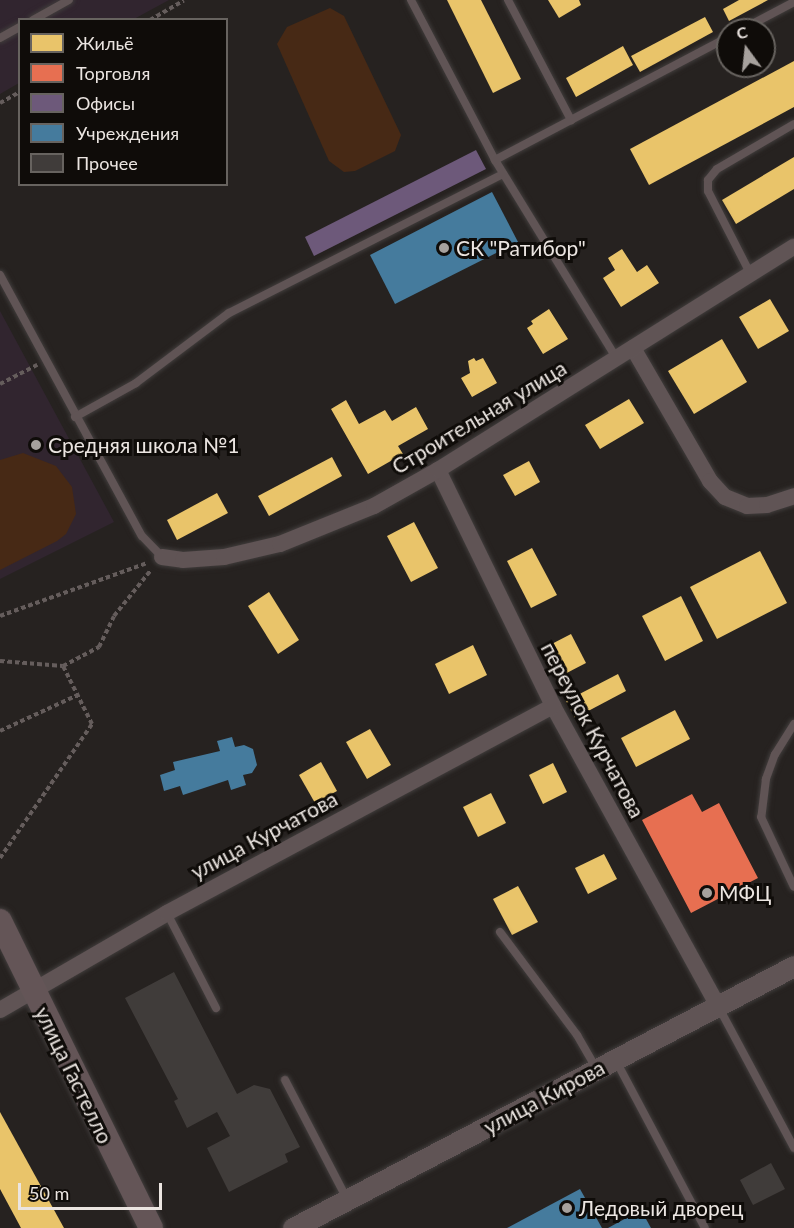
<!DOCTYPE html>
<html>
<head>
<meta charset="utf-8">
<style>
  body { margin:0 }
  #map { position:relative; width:794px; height:1228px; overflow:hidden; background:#262220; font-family:Lato,sans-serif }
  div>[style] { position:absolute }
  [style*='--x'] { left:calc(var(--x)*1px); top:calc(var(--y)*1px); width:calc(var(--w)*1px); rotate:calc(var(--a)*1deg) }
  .education>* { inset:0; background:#31252f }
  .green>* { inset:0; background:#472915 }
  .homes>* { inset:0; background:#e9c46a }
  .shops>* { inset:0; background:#e76f51 }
  .offices>* { inset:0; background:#6d597a }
  .public>* { inset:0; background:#457b9d }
  .building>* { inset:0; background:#403c3a }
  .path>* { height:4px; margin-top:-2px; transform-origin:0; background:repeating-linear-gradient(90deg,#655d5c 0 4.5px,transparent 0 7.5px) }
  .roads { filter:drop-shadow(0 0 2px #413d3c) drop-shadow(0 0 2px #413d3c) }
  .service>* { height:8px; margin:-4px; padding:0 4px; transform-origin:4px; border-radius:4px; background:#605455 }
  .minor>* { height:16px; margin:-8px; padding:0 8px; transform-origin:8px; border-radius:8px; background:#605455 }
  .tertiary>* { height:21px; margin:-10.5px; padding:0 10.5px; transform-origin:10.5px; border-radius:10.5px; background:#605455 }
  .secondary>* { height:24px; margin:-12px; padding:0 12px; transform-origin:12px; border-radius:12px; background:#645557 }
  .dots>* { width:16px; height:16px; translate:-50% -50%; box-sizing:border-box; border:3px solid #0f0c09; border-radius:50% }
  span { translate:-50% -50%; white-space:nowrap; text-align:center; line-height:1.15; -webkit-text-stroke:6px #0f0c09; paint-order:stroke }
  .poi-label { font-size:21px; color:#ebe5e1 }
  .left { translate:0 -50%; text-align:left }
  .street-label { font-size:21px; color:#ebe5e1 }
  .legend { position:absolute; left:18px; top:18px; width:210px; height:168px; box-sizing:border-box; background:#0f0c09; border:2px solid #67635f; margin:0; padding:8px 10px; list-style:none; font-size:18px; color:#ebe5e1 }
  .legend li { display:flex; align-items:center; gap:12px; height:30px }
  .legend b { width:30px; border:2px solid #67635f }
  .north { position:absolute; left:716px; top:18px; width:60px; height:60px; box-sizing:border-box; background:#0f0c09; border:2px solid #67635f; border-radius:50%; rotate:345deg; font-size:16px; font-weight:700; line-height:24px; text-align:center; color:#ebe5e1 }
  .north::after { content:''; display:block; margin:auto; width:21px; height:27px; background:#a6a19d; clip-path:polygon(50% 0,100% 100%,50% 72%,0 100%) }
  .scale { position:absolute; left:18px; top:1183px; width:144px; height:27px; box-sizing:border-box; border:3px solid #ebe5e1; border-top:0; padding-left:8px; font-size:18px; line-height:21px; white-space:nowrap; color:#ebe5e1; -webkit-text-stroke:4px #0f0c09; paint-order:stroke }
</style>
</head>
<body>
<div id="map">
  <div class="education">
    <div style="clip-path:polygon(0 0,169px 0,134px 19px,20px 20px,19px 83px,0 94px)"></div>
    <div style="clip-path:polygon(0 311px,114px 522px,0 579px)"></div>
  </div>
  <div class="green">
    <div style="clip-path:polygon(330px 8px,344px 16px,401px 135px,395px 151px,355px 171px,344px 172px,329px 161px,277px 44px,287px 27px)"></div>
    <div style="clip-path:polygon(23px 453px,56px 466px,72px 487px,76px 514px,66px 534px,57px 541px,0 570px,0 460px)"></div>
  </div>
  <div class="homes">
    <div style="clip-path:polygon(447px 0,481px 0,521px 79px,493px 93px)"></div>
    <div style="clip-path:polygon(548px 0,579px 0,581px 5px,559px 18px)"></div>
    <div style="clip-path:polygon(739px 0,768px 0,729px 21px,723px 9px)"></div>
    <div style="clip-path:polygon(705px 17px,713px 32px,640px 72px,631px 56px)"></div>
    <div style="clip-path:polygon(623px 46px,633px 65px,576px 97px,566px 78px)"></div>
    <div style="clip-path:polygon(794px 61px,794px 107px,649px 185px,630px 149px)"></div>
    <div style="clip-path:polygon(794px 157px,794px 189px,736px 224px,722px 200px)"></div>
    <div style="clip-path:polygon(622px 249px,637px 272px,647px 265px,659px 283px,621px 307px,603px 278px,615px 270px,608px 258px)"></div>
    <div style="clip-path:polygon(770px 299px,789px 331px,758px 349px,739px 317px)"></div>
    <div style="clip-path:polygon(549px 309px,568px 339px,543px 354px,527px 328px,533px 324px,531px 321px)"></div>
    <div style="clip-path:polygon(722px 339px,747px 382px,694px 414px,668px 371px)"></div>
    <div style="clip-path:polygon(474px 358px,476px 361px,483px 358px,497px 383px,472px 397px,461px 378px,470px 373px,468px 361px)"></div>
    <div style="clip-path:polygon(629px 399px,644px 423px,600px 449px,585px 425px)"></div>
    <div style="clip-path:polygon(346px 400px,359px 424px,385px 410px,392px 421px,416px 407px,428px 429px,398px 446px,403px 454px,368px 474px,331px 409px)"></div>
    <div style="clip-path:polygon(332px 457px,342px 476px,269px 516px,258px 496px)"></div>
    <div style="clip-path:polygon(529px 461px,540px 482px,515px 496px,503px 475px)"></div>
    <div style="clip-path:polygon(217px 493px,228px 513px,177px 540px,167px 520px)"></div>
    <div style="clip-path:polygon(414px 522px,438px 568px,411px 582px,387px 536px)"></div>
    <div style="clip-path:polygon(532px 548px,557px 595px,531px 608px,507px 561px)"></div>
    <div style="clip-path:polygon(760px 551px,787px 603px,717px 639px,690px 587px)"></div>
    <div style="clip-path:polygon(269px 592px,299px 640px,278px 654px,248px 606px)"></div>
    <div style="clip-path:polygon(681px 596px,703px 641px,665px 661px,642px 616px)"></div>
    <div style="clip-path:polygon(571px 634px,586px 663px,557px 678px,542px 649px)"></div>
    <div style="clip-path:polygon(473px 645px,487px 675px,449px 694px,435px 664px)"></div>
    <div style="clip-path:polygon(618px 674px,626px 691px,575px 718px,566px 701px)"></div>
    <div style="clip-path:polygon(675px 710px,690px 739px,636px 767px,621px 738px)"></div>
    <div style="clip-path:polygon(370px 729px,391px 765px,367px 779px,346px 742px)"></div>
    <div style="clip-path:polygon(321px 762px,337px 791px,315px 803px,299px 775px)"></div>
    <div style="clip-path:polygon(553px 763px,567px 792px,543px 804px,529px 775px)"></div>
    <div style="clip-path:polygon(491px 793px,506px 823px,478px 837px,463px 807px)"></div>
    <div style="clip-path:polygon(604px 854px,617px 879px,588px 894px,575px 868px)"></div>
    <div style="clip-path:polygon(518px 886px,538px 922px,512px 935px,493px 899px)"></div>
    <div style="clip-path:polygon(0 1112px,64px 1228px,21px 1228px,0 1189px)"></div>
  </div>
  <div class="shops">
    <div style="clip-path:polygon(692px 794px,702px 812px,719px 803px,758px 878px,691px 913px,642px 820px)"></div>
  </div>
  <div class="offices">
    <div style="clip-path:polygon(476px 150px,486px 169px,314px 256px,305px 237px)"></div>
  </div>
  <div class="public">
    <div style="clip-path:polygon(492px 192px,518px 242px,395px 304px,370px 255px)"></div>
    <div style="clip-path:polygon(232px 737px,235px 747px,244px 745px,253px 749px,257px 765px,252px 773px,243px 775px,246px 785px,231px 790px,228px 780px,183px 795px,180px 786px,164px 791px,160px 775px,175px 770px,173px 762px,220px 751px,217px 741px)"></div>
    <div style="clip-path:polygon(580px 1189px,602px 1228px,507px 1228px)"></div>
    <div style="clip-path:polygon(641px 1210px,651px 1228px,608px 1228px)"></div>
  </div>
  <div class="building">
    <div style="clip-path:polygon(174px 972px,237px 1094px,254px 1085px,270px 1089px,300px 1147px,285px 1154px,288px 1162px,229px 1192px,207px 1148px,230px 1136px,217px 1112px,187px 1128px,174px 1101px,178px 1099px,125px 998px)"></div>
    <div style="clip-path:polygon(771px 1163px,785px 1189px,753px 1205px,740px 1180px)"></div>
  </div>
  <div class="path">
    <div style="--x:150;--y:20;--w:39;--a:-30"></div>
    <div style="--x:0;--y:103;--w:23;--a:-29"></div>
    <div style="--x:0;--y:384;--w:42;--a:-27.2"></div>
    <div style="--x:0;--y:616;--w:156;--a:-19.8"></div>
    <div style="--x:0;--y:661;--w:63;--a:4.5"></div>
    <div style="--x:63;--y:666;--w:41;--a:-27.8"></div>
    <div style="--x:99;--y:647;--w:34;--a:-64"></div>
    <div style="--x:114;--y:616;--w:59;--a:-51.2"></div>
    <div style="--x:0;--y:731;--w:86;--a:-24.8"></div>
    <div style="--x:0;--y:858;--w:163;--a:-55.5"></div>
    <div style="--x:92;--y:724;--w:65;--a:-116.6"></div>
  </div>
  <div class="roads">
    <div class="service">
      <div style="--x:411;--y:0;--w:181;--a:62.3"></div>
      <div style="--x:495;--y:160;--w:233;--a:58.5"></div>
      <div style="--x:508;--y:0;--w:136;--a:62.3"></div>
      <div style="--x:33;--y:20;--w:41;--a:-29.1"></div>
      <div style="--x:741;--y:30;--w:60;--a:-27.8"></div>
      <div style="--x:0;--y:38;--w:23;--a:-29"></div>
      <div style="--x:495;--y:160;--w:263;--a:-27.8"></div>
      <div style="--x:0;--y:275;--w:297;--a:61.5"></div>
      <div style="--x:142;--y:536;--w:29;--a:46"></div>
      <div style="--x:751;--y:275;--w:94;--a:-117.1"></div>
      <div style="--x:708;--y:191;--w:11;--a:-90"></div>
      <div style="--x:708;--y:180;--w:14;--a:-51"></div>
      <div style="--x:717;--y:169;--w:89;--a:-30.3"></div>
      <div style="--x:75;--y:417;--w:70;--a:-29.1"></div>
      <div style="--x:136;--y:383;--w:116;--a:-37"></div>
      <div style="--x:229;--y:313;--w:307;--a:-26.9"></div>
      <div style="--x:794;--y:724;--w:36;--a:122"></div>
      <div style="--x:775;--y:754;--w:27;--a:110"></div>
      <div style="--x:766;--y:779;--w:38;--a:97"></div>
      <div style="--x:761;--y:817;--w:77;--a:64.8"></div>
      <div style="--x:167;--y:913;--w:107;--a:62.7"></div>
      <div style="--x:500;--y:932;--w:129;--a:53.2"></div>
      <div style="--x:577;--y:1035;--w:38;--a:60"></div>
      <div style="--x:718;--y:1006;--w:161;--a:61.8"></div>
      <div style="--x:615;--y:1059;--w:191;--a:62"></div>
      <div style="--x:285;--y:1080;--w:134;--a:62.5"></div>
    </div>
    <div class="minor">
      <div style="--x:633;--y:348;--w:154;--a:59.9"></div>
      <div style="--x:710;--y:481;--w:22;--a:47"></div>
      <div style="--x:725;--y:497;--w:24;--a:22"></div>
      <div style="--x:747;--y:506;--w:20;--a:-3"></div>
      <div style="--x:767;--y:505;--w:28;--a:-18"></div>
      <div style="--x:438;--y:470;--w:263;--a:64"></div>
      <div style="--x:553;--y:706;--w:342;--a:61.2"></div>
      <div style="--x:162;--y:557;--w:21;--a:8"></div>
      <div style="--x:183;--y:560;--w:41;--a:-4.2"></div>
      <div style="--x:224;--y:557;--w:57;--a:-13.1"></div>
      <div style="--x:280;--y:544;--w:101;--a:-22"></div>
      <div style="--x:374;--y:506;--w:73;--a:-29.4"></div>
      <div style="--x:438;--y:470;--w:420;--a:-32.1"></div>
      <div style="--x:0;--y:1010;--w:193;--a:-30.1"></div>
      <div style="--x:167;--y:913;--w:438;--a:-28.2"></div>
    </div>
    <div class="tertiary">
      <div style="--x:293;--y:1228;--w:565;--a:-27.61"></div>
    </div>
    <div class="secondary">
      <div style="--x:0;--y:921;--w:342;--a:63.8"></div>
    </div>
  </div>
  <div class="dots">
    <div style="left:444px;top:248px;background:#a6a19d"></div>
    <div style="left:36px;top:445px;background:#a6a19d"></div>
    <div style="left:707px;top:893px;background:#a6a19d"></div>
    <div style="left:567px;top:1208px;background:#a6a19d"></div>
  </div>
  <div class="poi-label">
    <span class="left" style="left:456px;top:248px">СК "Ратибор"</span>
    <span class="left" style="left:48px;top:445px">Средняя школа №1</span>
    <span class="left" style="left:719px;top:893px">МФЦ</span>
    <span class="left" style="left:579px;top:1208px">Ледовый дворец</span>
  </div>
  <div class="street-label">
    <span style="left:479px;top:417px;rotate:-31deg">Строительная улица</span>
    <span style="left:593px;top:730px;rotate:62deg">переулок Курчатова</span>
    <span style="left:264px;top:835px;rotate:-28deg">улица Курчатова</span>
    <span style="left:74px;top:1075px;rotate:64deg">улица Гастелло</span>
    <span style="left:544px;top:1097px;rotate:-28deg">улица Кирова</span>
  </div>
  <ul class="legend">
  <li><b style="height:16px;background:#e9c46a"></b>Жильё</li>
  <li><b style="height:16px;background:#e76f51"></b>Торговля</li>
  <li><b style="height:16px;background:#6d597a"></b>Офисы</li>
  <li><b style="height:16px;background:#457b9d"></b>Учреждения</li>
  <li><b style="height:16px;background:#403c3a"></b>Прочее</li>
  </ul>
  <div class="north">С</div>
  <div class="scale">50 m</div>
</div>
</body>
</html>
